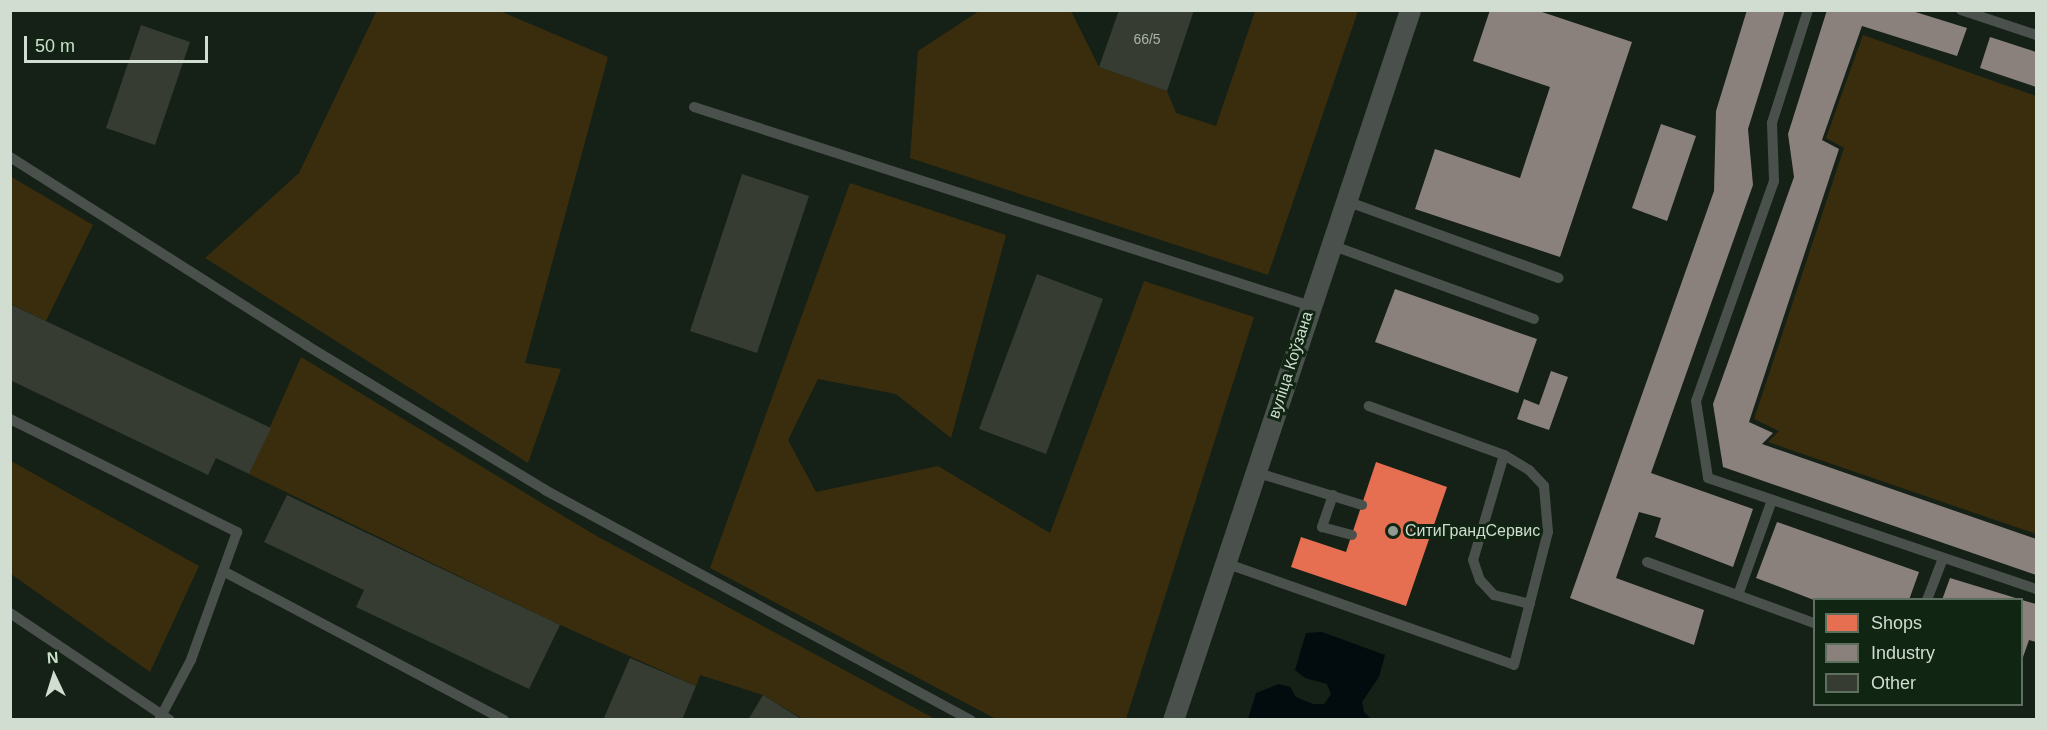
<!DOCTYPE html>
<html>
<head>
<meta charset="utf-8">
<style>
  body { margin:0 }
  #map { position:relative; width:2047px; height:730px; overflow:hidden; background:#152016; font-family:Arial,sans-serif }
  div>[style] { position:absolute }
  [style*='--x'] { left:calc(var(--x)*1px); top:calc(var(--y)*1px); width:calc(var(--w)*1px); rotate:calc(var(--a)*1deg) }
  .green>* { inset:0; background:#3a2d0d }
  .water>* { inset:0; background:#020b0e }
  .shops>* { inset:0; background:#e76f51 }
  .industry>* { inset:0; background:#8a817c }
  .building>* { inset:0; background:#363c31 }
  .service>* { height:10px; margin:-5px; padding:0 5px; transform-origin:5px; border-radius:5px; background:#4a514d }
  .minor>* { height:21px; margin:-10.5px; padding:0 10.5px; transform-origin:10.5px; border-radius:10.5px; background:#4a514d }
  .dots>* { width:16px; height:16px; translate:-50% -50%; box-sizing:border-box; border:3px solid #102512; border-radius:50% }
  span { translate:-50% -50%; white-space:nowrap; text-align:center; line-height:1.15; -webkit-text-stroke:6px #102512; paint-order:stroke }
  .number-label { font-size:14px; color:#aab5a8 }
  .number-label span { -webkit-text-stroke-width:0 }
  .street-label { font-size:16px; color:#d0ddd0 }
  .poi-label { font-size:16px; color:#d0ddd0 }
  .left { translate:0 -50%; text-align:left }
  .frame { position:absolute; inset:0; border:12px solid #d0ddd0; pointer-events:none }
  .legend { position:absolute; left:1813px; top:598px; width:210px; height:108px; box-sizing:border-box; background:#102512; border:2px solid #5d6f5e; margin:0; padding:8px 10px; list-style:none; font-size:18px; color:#d0ddd0 }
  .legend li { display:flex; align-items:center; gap:12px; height:30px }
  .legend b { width:30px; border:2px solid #5d6f5e }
  .north { position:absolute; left:24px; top:646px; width:60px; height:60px; -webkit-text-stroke:4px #102512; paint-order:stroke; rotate:356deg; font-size:16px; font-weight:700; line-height:24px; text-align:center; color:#d0ddd0 }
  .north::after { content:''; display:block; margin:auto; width:21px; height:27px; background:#d0ddd0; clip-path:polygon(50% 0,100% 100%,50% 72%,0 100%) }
  .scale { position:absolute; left:24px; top:36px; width:184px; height:27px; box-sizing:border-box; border:3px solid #d0ddd0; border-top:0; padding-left:8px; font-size:18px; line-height:21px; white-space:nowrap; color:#d0ddd0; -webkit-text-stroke:4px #102512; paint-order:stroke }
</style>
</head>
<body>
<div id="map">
  <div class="green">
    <div style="clip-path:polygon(377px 10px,500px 11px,608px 57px,525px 363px,561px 369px,528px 463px,205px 258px,299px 173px)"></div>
    <div style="clip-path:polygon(979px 11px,1071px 11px,1099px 67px,1167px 91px,1176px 113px,1216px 126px,1255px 11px,1358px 11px,1268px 275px,910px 158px,918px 51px)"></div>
    <div style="clip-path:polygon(1863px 35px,2036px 96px,2036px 534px,1768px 442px,1779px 431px,1754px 419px,1844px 148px,1826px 138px)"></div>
    <div style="clip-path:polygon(10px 176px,93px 225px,46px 321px,11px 304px)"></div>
    <div style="clip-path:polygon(850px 183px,1006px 235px,951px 438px,896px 394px,818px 379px,788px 440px,816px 492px,938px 466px,1050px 533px,1144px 281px,1254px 317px,1126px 719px,996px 719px,710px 568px)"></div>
    <div style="clip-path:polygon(301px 357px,593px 534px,935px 719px,803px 719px,763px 695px,700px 675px,696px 686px,547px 619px,249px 474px)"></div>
    <div style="clip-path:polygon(11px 461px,199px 566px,150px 672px,11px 574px)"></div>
  </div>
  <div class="water">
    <div style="clip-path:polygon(1322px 632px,1385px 655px,1379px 677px,1362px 702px,1364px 712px,1371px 719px,1248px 719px,1256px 693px,1279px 684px,1290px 687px,1296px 697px,1313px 704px,1324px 704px,1331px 694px,1327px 684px,1305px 678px,1295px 670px,1306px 633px)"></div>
  </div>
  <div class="shops">
    <div style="clip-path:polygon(1376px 462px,1447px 487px,1406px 606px,1291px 567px,1301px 537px,1346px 552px)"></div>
  </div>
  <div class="industry">
    <div style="clip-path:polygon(1490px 10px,1536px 10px,1632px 42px,1560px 257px,1415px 209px,1435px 149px,1520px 178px,1550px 87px,1473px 61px)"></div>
    <div style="clip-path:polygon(1747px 10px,1785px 10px,1748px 129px,1753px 185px,1651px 473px,1753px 509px,1733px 567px,1655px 537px,1661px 518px,1639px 512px,1616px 578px,1704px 610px,1694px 645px,1570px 598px,1714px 191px,1716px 111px)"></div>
    <div style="clip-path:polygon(1827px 10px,1909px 10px,1967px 28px,1957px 56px,1862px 26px,1822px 140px,1839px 149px,1749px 422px,1773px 433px,1762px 444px,2036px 539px,2036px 575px,1723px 467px,1713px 404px,1794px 177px,1788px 134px)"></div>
    <div style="clip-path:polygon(1990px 37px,2036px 52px,2036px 87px,1980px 68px)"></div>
    <div style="clip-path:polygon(1661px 124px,1696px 136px,1667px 221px,1632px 208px)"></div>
    <div style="clip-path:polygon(1395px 289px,1537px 339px,1518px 393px,1375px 342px)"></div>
    <div style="clip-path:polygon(1551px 371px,1568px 377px,1549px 430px,1517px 419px,1524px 399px,1539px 405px)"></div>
    <div style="clip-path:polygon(1777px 522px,1919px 572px,1909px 600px,1814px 600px,1756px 578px)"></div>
    <div style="clip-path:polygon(1950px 578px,2019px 599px,2019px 600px,1942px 600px)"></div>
    <div style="clip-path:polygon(2022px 600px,2036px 604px,2036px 642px,2029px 640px,2022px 660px)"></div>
  </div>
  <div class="building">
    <div style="clip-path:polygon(1119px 10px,1194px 10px,1167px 91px,1099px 67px)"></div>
    <div style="clip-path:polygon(141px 25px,190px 42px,155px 145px,106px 128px)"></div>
    <div style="clip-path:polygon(742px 174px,809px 196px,757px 353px,690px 331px)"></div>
    <div style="clip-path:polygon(1037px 274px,1103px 299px,1046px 454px,979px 429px)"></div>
    <div style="clip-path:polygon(10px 304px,271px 428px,249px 474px,216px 458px,208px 475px,10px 380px)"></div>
    <div style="clip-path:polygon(287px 495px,560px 625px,529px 689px,356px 607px,364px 590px,264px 542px)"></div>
    <div style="clip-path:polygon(630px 658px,696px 686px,682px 720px,603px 720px)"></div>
    <div style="clip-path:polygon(763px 695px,803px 720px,748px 720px)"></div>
  </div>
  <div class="service">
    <div style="--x:1808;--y:10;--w:119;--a:107.7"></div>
    <div style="--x:1772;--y:123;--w:58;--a:88"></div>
    <div style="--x:1774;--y:181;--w:233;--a:109.5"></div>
    <div style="--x:1696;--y:401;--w:78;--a:81.1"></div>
    <div style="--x:1708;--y:478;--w:346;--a:18.7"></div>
    <div style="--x:1961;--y:10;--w:79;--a:18.4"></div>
    <div style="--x:694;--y:107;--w:647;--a:17.9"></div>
    <div style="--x:10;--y:157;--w:351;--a:32.4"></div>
    <div style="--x:306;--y:345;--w:280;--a:31.2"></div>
    <div style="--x:545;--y:490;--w:484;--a:28.4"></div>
    <div style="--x:1346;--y:201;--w:226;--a:19.9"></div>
    <div style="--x:1331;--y:245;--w:216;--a:20"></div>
    <div style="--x:10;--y:419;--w:254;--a:26.5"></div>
    <div style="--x:237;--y:532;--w:136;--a:109.8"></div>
    <div style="--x:191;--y:660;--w:68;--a:118.1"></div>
    <div style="--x:1504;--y:455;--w:109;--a:106.4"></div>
    <div style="--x:1473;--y:560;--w:21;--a:71"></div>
    <div style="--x:1480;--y:580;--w:21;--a:47"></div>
    <div style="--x:1494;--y:595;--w:37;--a:14"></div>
    <div style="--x:1255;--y:472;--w:112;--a:17.1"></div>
    <div style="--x:1333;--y:495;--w:34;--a:109"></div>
    <div style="--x:1322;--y:527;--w:31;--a:15"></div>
    <div style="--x:1647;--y:562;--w:178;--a:20.1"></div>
    <div style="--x:1225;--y:563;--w:306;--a:19.4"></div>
    <div style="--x:1514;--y:665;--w:137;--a:-75.7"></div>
    <div style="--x:1548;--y:532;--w:46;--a:-95"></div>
    <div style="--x:1544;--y:486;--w:22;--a:-133"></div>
    <div style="--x:1529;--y:470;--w:29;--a:-149"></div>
    <div style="--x:1504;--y:455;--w:144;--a:-160.1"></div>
    <div style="--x:223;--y:571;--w:318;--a:27.9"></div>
    <div style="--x:1738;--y:595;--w:101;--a:-70.3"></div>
    <div style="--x:1927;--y:600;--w:45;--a:-69.1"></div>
    <div style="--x:10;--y:613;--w:192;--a:33.8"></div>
  </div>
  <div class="minor">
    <div style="--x:1173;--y:720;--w:749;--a:-71.54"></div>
  </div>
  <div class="dots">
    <div style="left:1393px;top:531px;background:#8f9b8f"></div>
  </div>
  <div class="number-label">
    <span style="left:1147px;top:39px">66/5</span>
  </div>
  <div class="street-label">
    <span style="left:1291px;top:365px;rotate:-72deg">вуліца Коўзана</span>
  </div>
  <div class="poi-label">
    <span class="left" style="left:1405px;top:531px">СитиГрандСервис</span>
  </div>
  <div class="frame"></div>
  <ul class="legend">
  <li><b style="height:16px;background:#e76f51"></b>Shops</li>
  <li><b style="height:16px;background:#8a817c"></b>Industry</li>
  <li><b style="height:16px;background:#363c31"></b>Other</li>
  </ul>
  <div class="north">N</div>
  <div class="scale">50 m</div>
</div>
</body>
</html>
